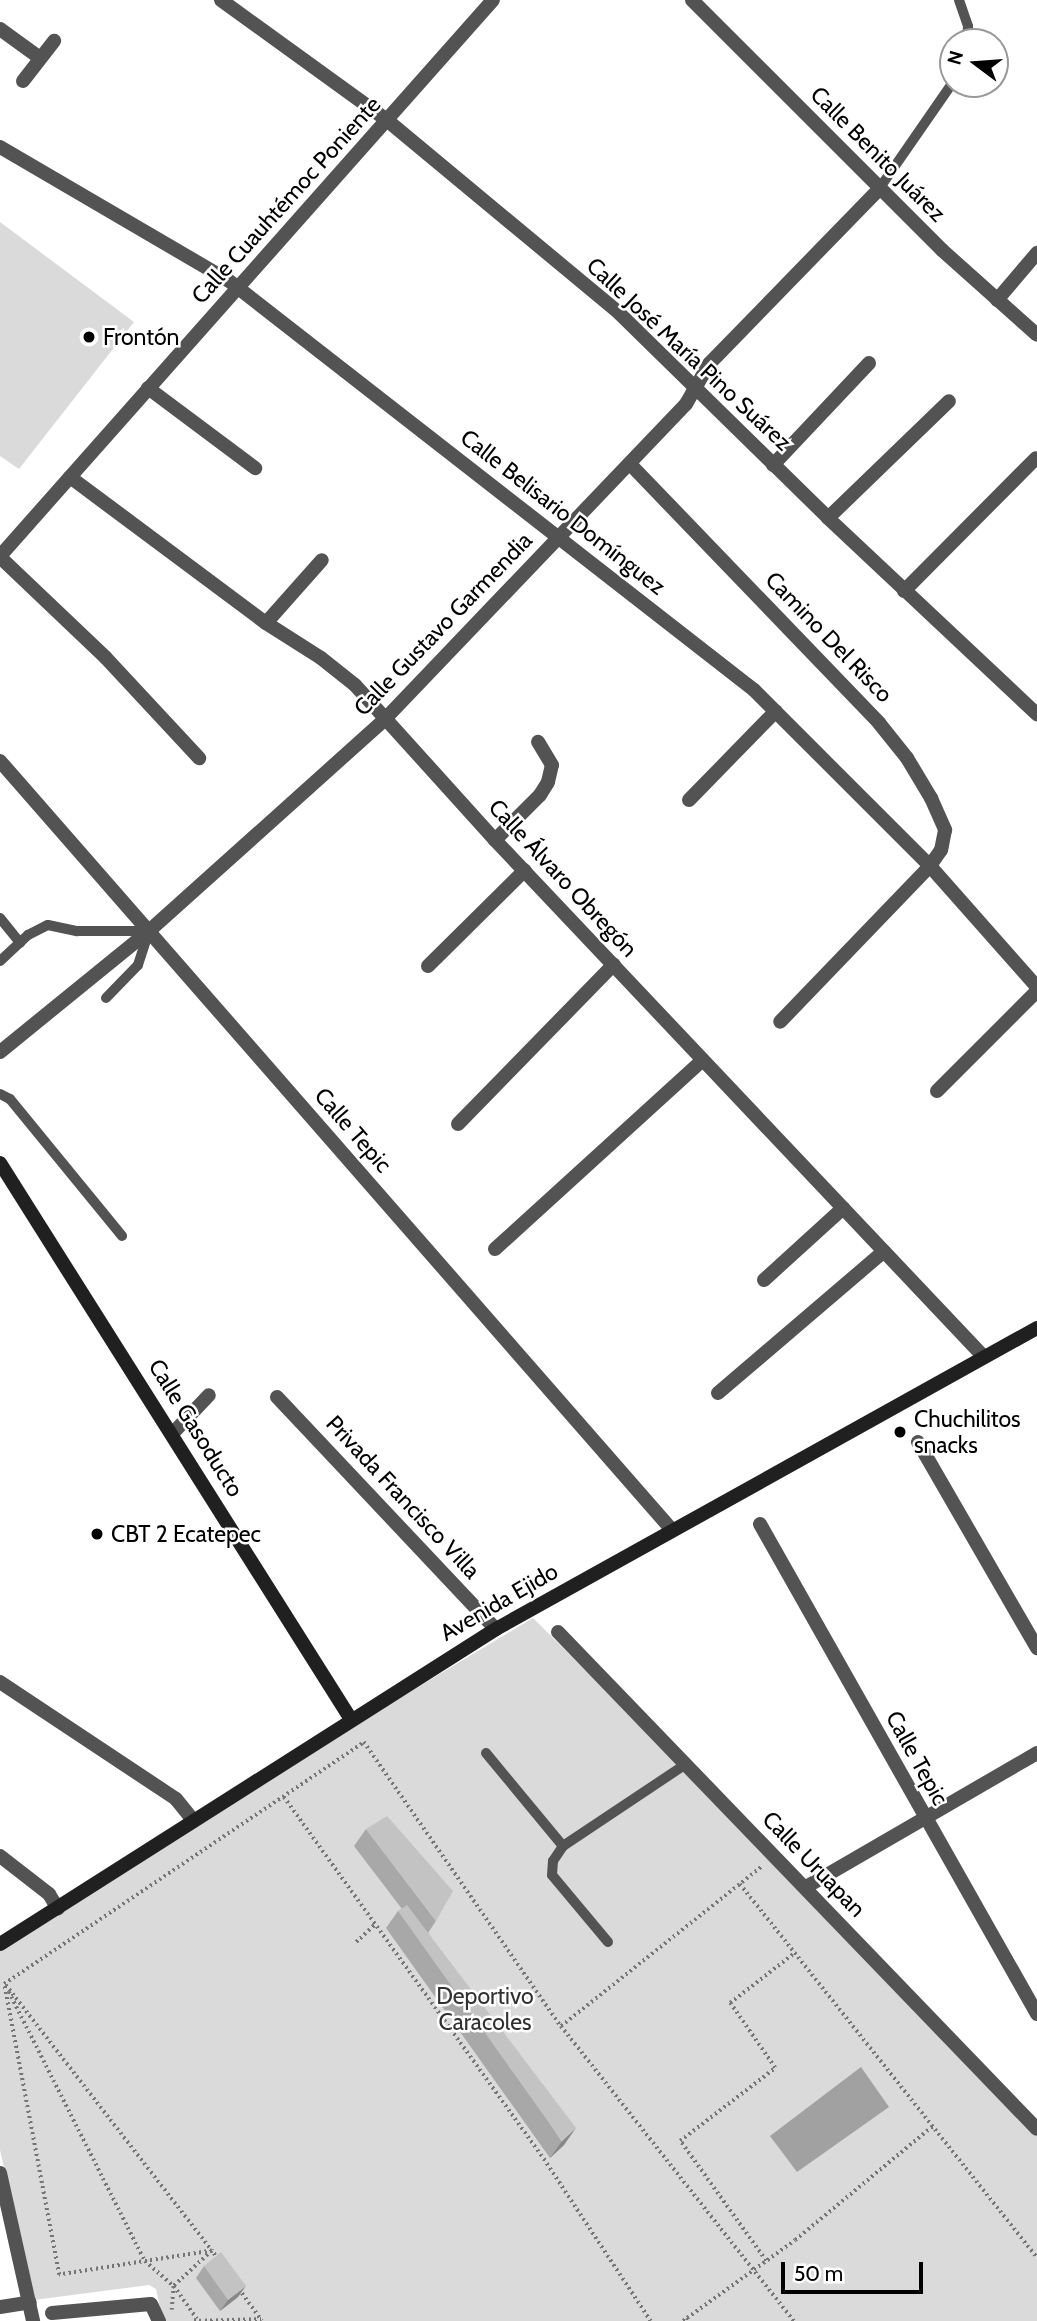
<!DOCTYPE html>
<html>
<head>
<meta charset="utf-8">
<style>
  body { margin:0 }
  #map { position:relative; width:1037px; height:2321px; overflow:hidden; background:#fff; font-family:Cabin,sans-serif }
  div>[style] { position:absolute }
  [style*='--x'] { left:calc(var(--x)*1px); top:calc(var(--y)*1px); width:calc(var(--w)*1px); rotate:calc(var(--a)*1deg) }
  .green>* { inset:0; background:#dadada }
  .water>* { inset:0; background:#a1a1a1 }
  .path>* { height:3.5px; margin-top:-1.75px; transform-origin:0; background:repeating-linear-gradient(90deg,#757575 0 2px,transparent 0 5.5px) }
  .service>* { height:10px; margin:-5px; padding:0 5px; transform-origin:5px; border-radius:5px; background:#535353 }
  .minor>* { height:14px; margin:-7px; padding:0 7px; transform-origin:7px; border-radius:7px; background:#535353 }
  .tertiary>* { height:14px; margin:-7px; padding:0 7px; transform-origin:7px; border-radius:7px; background:#535353 }
  .secondary>* { height:14px; margin:-7px; padding:0 7px; transform-origin:7px; border-radius:7px; background:#202020 }
  .wall>* { inset:0; background:#a8a8a8 }
  .shaded-wall>* { inset:0; background:#888 }
  .building>* { inset:0; background:#c3c3c3 }
  .dots>* { width:19px; height:19px; translate:-50% -50%; box-sizing:border-box; border:4px solid #fff; border-radius:50% }
  span { translate:-50% -50%; white-space:nowrap; text-align:center; line-height:1.15; -webkit-text-stroke:5px #fff; paint-order:stroke }
  .street-label { font-size:23px; color:#000 }
  .poi-label { font-size:23px; color:#000 }
  .left { translate:0 -50%; text-align:left }
  .park-label { font-size:23px; color:#313131 }
  .north { position:absolute; left:939px; top:28px; width:70px; height:70px; box-sizing:border-box; background:#fff; border:2px solid #999; border-radius:50%; rotate:286deg; font-size:19px; font-weight:700; line-height:28px; text-align:center; color:#000 }
  .north::after { content:''; display:block; margin:auto; width:24px; height:32px; background:#000; clip-path:polygon(50% 0,100% 100%,50% 72%,0 100%) }
  .scale { position:absolute; left:781px; top:2262px; width:142px; height:32px; box-sizing:border-box; border:4px solid #000; border-top:0; padding-left:9px; font-size:21px; line-height:24px; white-space:nowrap; color:#000; -webkit-text-stroke:5px #fff; paint-order:stroke }
</style>
</head>
<body>
<div id="map">
  <div class="green">
    <div style="clip-path:polygon(0 222px,134px 322px,19px 469px,0 456px)"></div>
    <div style="clip-path:polygon(533px 1618px,1037px 2119px,1037px 2321px,163px 2321px,156px 2289px,149px 2285px,34px 2300px,0 2150px,0 1938px)"></div>
  </div>
  <div class="water">
    <div style="clip-path:polygon(861px 2067px,889px 2107px,797px 2172px,770px 2136px)"></div>
  </div>
  <div class="path">
    <div style="--x:284;--y:1797;--w:446;--a:54.3"></div>
    <div style="--x:544;--y:2159;--w:194;--a:56.6"></div>
    <div style="--x:740;--y:1884;--w:477;--a:51.5"></div>
    <div style="--x:356;--y:1942;--w:26;--a:-43"></div>
    <div style="--x:6;--y:1985;--w:336;--a:52.2"></div>
    <div style="--x:212;--y:2251;--w:52;--a:137.4"></div>
    <div style="--x:174;--y:2286;--w:24;--a:95"></div>
    <div style="--x:9;--y:1992;--w:301;--a:63.2"></div>
    <div style="--x:145;--y:2261;--w:38;--a:41"></div>
    <div style="--x:174;--y:2286;--w:40;--a:55.1"></div>
    <div style="--x:561;--y:2026;--w:257;--a:-38.5"></div>
    <div style="--x:218;--y:2260;--w:11;--a:-124"></div>
    <div style="--x:212;--y:2251;--w:155;--a:171.1"></div>
    <div style="--x:59;--y:2275;--w:296;--a:-100.7"></div>
    <div style="--x:4;--y:1984;--w:434;--a:-33.9"></div>
    <div style="--x:364;--y:1742;--w:346;--a:55.3"></div>
    <div style="--x:561;--y:2026;--w:376;--a:51.7"></div>
    <div style="--x:766;--y:2261;--w:148;--a:-125.6"></div>
    <div style="--x:680;--y:2141;--w:120;--a:-37.5"></div>
    <div style="--x:775;--y:2068;--w:79;--a:-124.7"></div>
    <div style="--x:730;--y:2003;--w:83;--a:-37.7"></div>
    <div style="--x:239;--y:2289;--w:39;--a:54"></div>
    <div style="--x:687;--y:2318;--w:133;--a:-35.8"></div>
    <div style="--x:795;--y:2240;--w:179;--a:-39.6"></div>
    <div style="--x:194;--y:2321;--w:67;--a:-1.7"></div>
    <div style="--x:683;--y:2321;--w:5;--a:-37"></div>
    <div style="--x:687;--y:2318;--w:4;--a:56"></div>
  </div>
  <div class="service">
    <div style="--x:959;--y:0;--w:28;--a:71"></div>
    <div style="--x:968;--y:26;--w:16;--a:94"></div>
    <div style="--x:879;--y:189;--w:130;--a:-55.3"></div>
    <div style="--x:0;--y:918;--w:32;--a:51"></div>
    <div style="--x:0;--y:961;--w:38;--a:-43"></div>
    <div style="--x:28;--y:935;--w:22;--a:-27"></div>
    <div style="--x:48;--y:925;--w:30;--a:12"></div>
    <div style="--x:77;--y:931;--w:72;--a:0"></div>
    <div style="--x:149;--y:931;--w:36;--a:108"></div>
    <div style="--x:138;--y:965;--w:46;--a:134.1"></div>
    <div style="--x:0;--y:1094;--w:11;--a:27"></div>
    <div style="--x:10;--y:1099;--w:177;--a:50.7"></div>
    <div style="--x:486;--y:1753;--w:121;--a:50.4"></div>
    <div style="--x:608;--y:1942;--w:87;--a:-129.9"></div>
    <div style="--x:552;--y:1875;--w:14;--a:-86"></div>
    <div style="--x:553;--y:1861;--w:18;--a:-56"></div>
    <div style="--x:563;--y:1846;--w:148;--a:-33.7"></div>
  </div>
  <div class="minor">
    <div style="--x:221;--y:0;--w:206;--a:35.9"></div>
    <div style="--x:388;--y:121;--w:300;--a:39.7"></div>
    <div style="--x:619;--y:313;--w:293;--a:44.4"></div>
    <div style="--x:828;--y:518;--w:287;--a:43.2"></div>
    <div style="--x:0;--y:29;--w:49;--a:35.9"></div>
    <div style="--x:23;--y:81;--w:51;--a:-52.2"></div>
    <div style="--x:0;--y:147;--w:264;--a:30.3"></div>
    <div style="--x:228;--y:280;--w:667;--a:37.94"></div>
    <div style="--x:754;--y:690;--w:249;--a:45"></div>
    <div style="--x:930;--y:866;--w:162;--a:48.5"></div>
    <div style="--x:997;--y:300;--w:62;--a:-49.6"></div>
    <div style="--x:148;--y:388;--w:134;--a:36.8"></div>
    <div style="--x:630;--y:464;--w:359;--a:46.1"></div>
    <div style="--x:879;--y:723;--w:45;--a:51.3"></div>
    <div style="--x:907;--y:758;--w:47;--a:59"></div>
    <div style="--x:931;--y:798;--w:35;--a:66"></div>
    <div style="--x:945;--y:830;--w:20;--a:101"></div>
    <div style="--x:941;--y:850;--w:19;--a:125"></div>
    <div style="--x:930;--y:866;--w:216;--a:133.9"></div>
    <div style="--x:773;--y:465;--w:140;--a:-46.7"></div>
    <div style="--x:70;--y:477;--w:244;--a:36.7"></div>
    <div style="--x:266;--y:623;--w:65;--a:32.5"></div>
    <div style="--x:321;--y:658;--w:43;--a:38.5"></div>
    <div style="--x:355;--y:685;--w:209;--a:47.9"></div>
    <div style="--x:495;--y:840;--w:710;--a:46.6"></div>
    <div style="--x:828;--y:518;--w:168;--a:-44"></div>
    <div style="--x:0;--y:556;--w:743;--a:-48.44"></div>
    <div style="--x:0;--y:557;--w:146;--a:43.6"></div>
    <div style="--x:106;--y:658;--w:137;--a:47.1"></div>
    <div style="--x:904;--y:591;--w:187;--a:-45.2"></div>
    <div style="--x:266;--y:623;--w:84;--a:-48.4"></div>
    <div style="--x:0;--y:761;--w:1021;--a:48.85"></div>
    <div style="--x:689;--y:800;--w:124;--a:-45.7"></div>
    <div style="--x:495;--y:840;--w:64;--a:-45"></div>
    <div style="--x:540;--y:795;--w:15;--a:-58"></div>
    <div style="--x:548;--y:782;--w:17;--a:-77"></div>
    <div style="--x:552;--y:765;--w:27;--a:-121"></div>
    <div style="--x:428;--y:966;--w:136;--a:-44.7"></div>
    <div style="--x:0;--y:1052;--w:192;--a:-39.1"></div>
    <div style="--x:149;--y:931;--w:317;--a:-41.9"></div>
    <div style="--x:385;--y:719;--w:436;--a:-46.3"></div>
    <div style="--x:686;--y:404;--w:46;--a:-60.1"></div>
    <div style="--x:709;--y:364;--w:244;--a:-45.8"></div>
    <div style="--x:937;--y:1091;--w:141;--a:-45"></div>
    <div style="--x:458;--y:1124;--w:223;--a:-45.7"></div>
    <div style="--x:495;--y:1249;--w:281;--a:-42.3"></div>
    <div style="--x:764;--y:1280;--w:107;--a:-42.3"></div>
    <div style="--x:718;--y:1393;--w:218;--a:-40.5"></div>
    <div style="--x:277;--y:1397;--w:319;--a:46.7"></div>
    <div style="--x:173;--y:1433;--w:52;--a:-46.5"></div>
    <div style="--x:918;--y:1442;--w:238;--a:60"></div>
    <div style="--x:760;--y:1524;--w:563;--a:60.52"></div>
    <div style="--x:558;--y:1632;--w:690;--a:46.06"></div>
    <div style="--x:0;--y:1682;--w:211;--a:33.6"></div>
    <div style="--x:176;--y:1799;--w:28;--a:51"></div>
    <div style="--x:0;--y:1856;--w:62;--a:37.8"></div>
    <div style="--x:49;--y:1894;--w:17;--a:59"></div>
    <div style="--x:806;--y:1887;--w:267;--a:-30.1"></div>
    <div style="--x:0;--y:2173;--w:152;--a:77.4"></div>
    <div style="--x:0;--y:2307;--w:30;--a:-9"></div>
    <div style="--x:52;--y:2313;--w:99;--a:-5.2"></div>
    <div style="--x:151;--y:2304;--w:19;--a:65"></div>
  </div>
  <div class="tertiary">
    <div style="--x:692;--y:0;--w:354;--a:45"></div>
    <div style="--x:942;--y:250;--w:127;--a:41.8"></div>
  </div>
  <div class="secondary">
    <div style="--x:0;--y:1163;--w:656;--a:57.76"></div>
    <div style="--x:0;--y:1944;--w:588;--a:-32.42"></div>
    <div style="--x:496;--y:1629;--w:619;--a:-29.09"></div>
  </div>
  <div class="wall">
    <div style="clip-path:polygon(366px 1829px,436px 1921px,428px 1933px,564px 2145px,550px 2158px,386px 1928px,398px 1911px,402px 1909px,354px 1846px)"></div>
    <div style="clip-path:polygon(204px 2266px,238px 2297px,220px 2311px,196px 2278px)"></div>
  </div>
  <div class="shaded-wall">
    <div style="clip-path:polygon(576px 2128px,564px 2145px,550px 2158px,562px 2141px)"></div>
    <div style="clip-path:polygon(246px 2286px,238px 2297px,220px 2311px,228px 2300px)"></div>
  </div>
  <div class="building">
    <div style="clip-path:polygon(387px 1816px,453px 1891px,436px 1921px,366px 1829px)"></div>
    <div style="clip-path:polygon(407px 1905px,576px 2128px,562px 2141px,398px 1911px)"></div>
    <div style="clip-path:polygon(221px 2252px,246px 2286px,228px 2300px,204px 2266px)"></div>
  </div>
  <div class="dots">
    <div style="left:89px;top:337px;background:#000"></div>
    <div style="left:900px;top:1432px;background:#000"></div>
    <div style="left:97px;top:1534px;background:#000"></div>
  </div>
  <div class="street-label">
    <span style="left:878px;top:154px;rotate:45deg">Calle Benito Juárez</span>
    <span style="left:286px;top:200px;rotate:-48deg">Calle Cuauhtémoc Poniente</span>
    <span style="left:689px;top:354px;rotate:43deg">Calle José María Pino Suárez</span>
    <span style="left:563px;top:512px;rotate:38deg">Calle Belisario Domínguez</span>
    <span style="left:443px;top:624px;rotate:-46deg">Calle Gustavo Garmendia</span>
    <span style="left:829px;top:637px;rotate:46deg">Camino Del Risco</span>
    <span style="left:563px;top:878px;rotate:47deg">Calle Álvaro Obregón</span>
    <span style="left:353px;top:1130px;rotate:49deg">Calle Tepic</span>
    <span style="left:196px;top:1428px;rotate:58deg">Calle Gasoducto</span>
    <span style="left:403px;top:1497px;rotate:47deg">Privada Francisco Villa</span>
    <span style="left:499px;top:1602px;rotate:-30deg">Avenida Ejido</span>
    <span style="left:917px;top:1758px;rotate:61deg">Calle Tepic</span>
    <span style="left:814px;top:1864px;rotate:46deg">Calle Uruapan</span>
  </div>
  <div class="poi-label">
    <span class="left" style="left:103px;top:337px">Frontón</span>
    <span class="left" style="left:914px;top:1432px">Chuchilitos<br>snacks</span>
    <span class="left" style="left:111px;top:1534px">CBT 2 Ecatepec</span>
  </div>
  <div class="park-label">
    <span style="left:485px;top:2009px">Deportivo<br>Caracoles</span>
  </div>
  <div class="north">N</div>
  <div class="scale">50 m</div>
</div>
</body>
</html>
